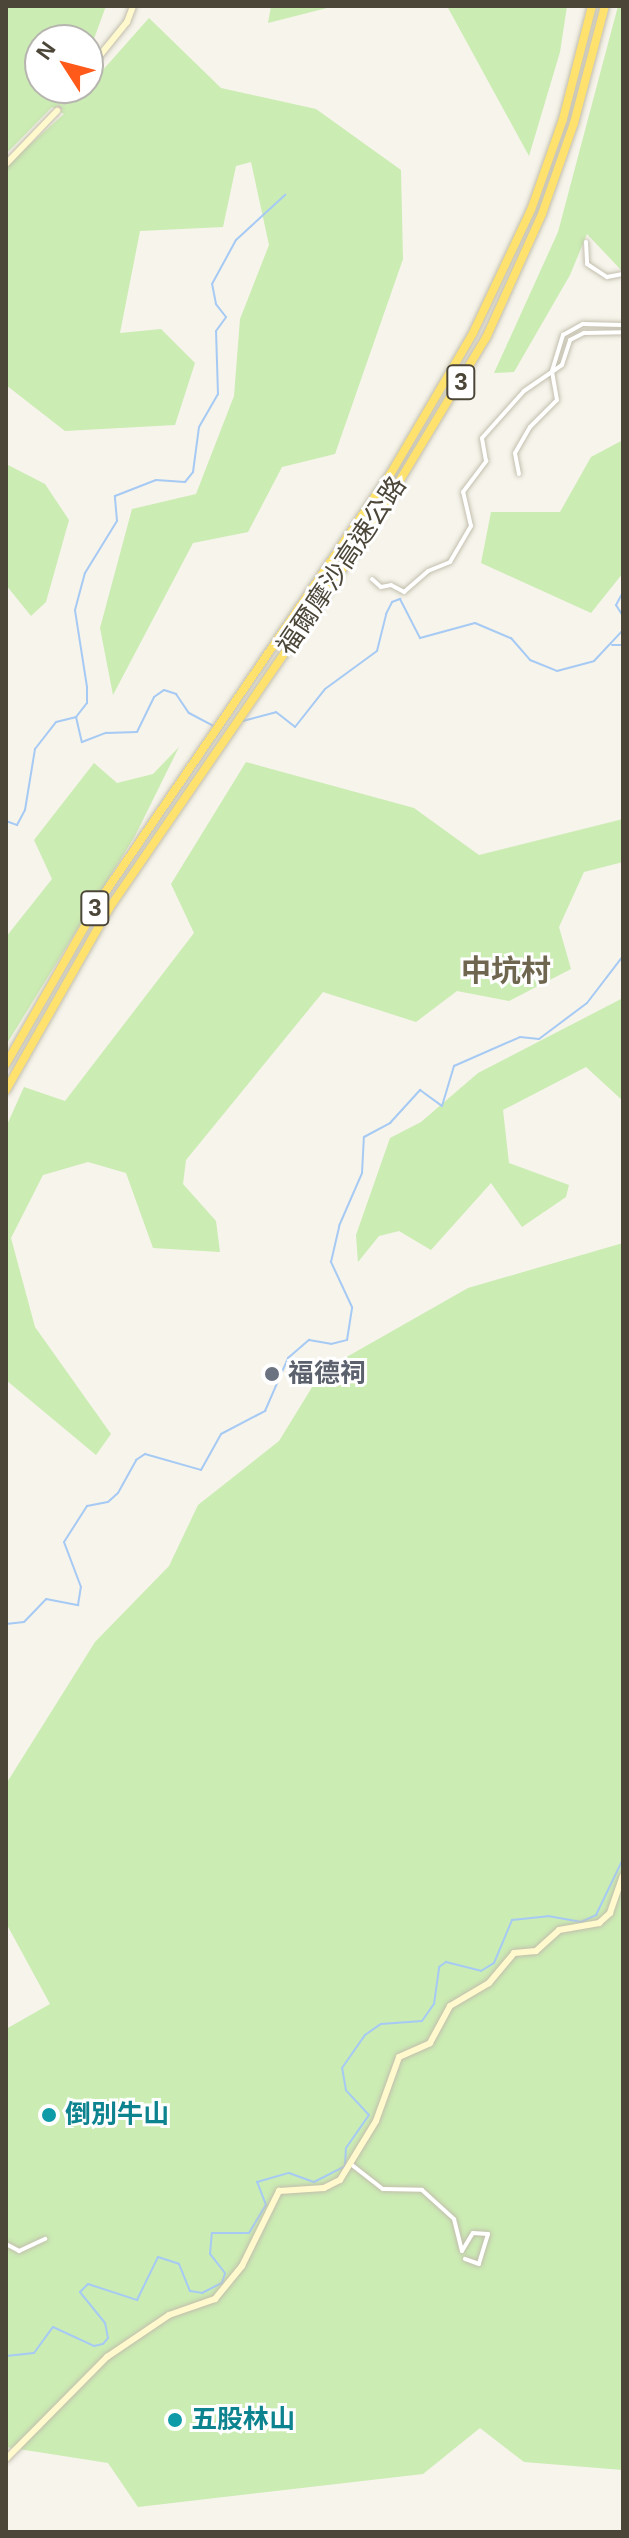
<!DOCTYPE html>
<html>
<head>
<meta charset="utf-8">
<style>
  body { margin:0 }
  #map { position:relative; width:629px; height:2538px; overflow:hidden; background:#f6f4eb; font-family:Helvetica,"Noto Sans TC",sans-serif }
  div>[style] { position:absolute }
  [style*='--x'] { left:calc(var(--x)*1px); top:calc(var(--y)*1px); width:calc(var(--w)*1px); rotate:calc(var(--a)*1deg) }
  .green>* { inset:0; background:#cbecb3 }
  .stream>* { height:2px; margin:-1px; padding:0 1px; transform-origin:1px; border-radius:1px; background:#a6caf4 }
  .secondary-tunnel>* { height:6px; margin-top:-3px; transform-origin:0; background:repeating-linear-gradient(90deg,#d4d1c7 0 6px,transparent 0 9px) }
  .roads { filter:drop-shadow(0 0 2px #c2bead) drop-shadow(0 0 2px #c2bead) }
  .street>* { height:4px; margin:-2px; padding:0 2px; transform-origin:2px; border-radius:2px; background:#fff }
  .secondary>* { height:6px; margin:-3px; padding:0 3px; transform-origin:3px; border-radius:3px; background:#fff9cd }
  .highway>* { height:8px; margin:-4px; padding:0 4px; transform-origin:4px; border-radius:4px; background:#ffe26e }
  .dots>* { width:22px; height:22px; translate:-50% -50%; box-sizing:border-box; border:4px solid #fff; border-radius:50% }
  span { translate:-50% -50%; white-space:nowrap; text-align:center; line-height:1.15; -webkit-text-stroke:6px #fff; paint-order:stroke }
  .shield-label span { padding:2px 6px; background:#fff; border:2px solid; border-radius:6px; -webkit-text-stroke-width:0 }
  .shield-label { font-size:24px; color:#4b4638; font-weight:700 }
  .street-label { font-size:26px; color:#4b4638 }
  .worship-label { font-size:26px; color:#5b616d; font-weight:700 }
  .left { translate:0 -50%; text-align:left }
  .culture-label { font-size:26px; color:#0d838f; font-weight:700 }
  .quarter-label { font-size:30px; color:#6f664f; font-weight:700 }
  .frame { position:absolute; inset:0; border:8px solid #4b4638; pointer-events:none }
  .north { position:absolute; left:24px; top:24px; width:80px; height:80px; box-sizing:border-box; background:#fff; border:2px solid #b7b5af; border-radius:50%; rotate:306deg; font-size:22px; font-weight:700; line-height:32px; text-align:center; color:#4b4638 }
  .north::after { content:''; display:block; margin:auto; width:28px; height:36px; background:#ff5a1a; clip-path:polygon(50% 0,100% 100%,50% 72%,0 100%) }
</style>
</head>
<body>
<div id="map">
  <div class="green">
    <div style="clip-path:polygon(6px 6px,106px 6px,88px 55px,88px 40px,40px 40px,40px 88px,88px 88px,88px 79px,94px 80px,149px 18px,221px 88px,316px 109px,401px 170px,403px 259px,335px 454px,282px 467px,248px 532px,193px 543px,113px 695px,100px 628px,132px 509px,196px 494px,234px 396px,240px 319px,269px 245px,251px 162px,236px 166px,223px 227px,140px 231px,120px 333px,161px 329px,195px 363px,175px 425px,65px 431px,6px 385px,6px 166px,64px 114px,52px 107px,6px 154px)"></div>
    <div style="clip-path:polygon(271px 6px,335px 6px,268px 23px)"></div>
    <div style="clip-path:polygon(447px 6px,567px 6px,560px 52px,529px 156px)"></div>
    <div style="clip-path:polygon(618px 6px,623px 6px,623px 272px,587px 234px,570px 275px,514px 372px,494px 373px,558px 232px)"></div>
    <div style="clip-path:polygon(623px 440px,623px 573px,591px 613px,481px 563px,491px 512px,560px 512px,591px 457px)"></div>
    <div style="clip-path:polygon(6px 464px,45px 484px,69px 520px,46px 602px,31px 616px,6px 585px)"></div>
    <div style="clip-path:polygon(179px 747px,135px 836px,6px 1045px,6px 937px,52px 879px,34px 840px,94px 763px,117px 783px,153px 774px)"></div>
    <div style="clip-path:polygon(246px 762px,414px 808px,479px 855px,623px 819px,623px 862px,584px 872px,559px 927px,571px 969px,509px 1001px,457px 991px,416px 1022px,323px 992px,186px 1160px,183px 1184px,216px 1221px,220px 1252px,153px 1248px,126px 1173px,88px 1162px,43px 1175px,11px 1238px,35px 1327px,111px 1434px,96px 1455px,6px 1380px,6px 1127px,24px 1087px,65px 1101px,194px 933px,171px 884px)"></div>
    <div style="clip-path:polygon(623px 998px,623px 1101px,586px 1067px,503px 1110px,509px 1163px,569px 1185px,566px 1197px,522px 1227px,491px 1183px,431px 1250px,399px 1231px,379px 1236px,358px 1262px,356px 1235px,390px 1138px,421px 1122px,478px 1073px)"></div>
    <div style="clip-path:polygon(623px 1243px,623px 2470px,524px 2462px,480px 2428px,423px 2474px,138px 2507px,108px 2463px,6px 2447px,6px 2029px,50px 2004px,6px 1923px,6px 1784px,95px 1642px,169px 1566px,198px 1505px,279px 1441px,322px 1371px,468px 1288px)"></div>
  </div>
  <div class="stream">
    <div style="--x:623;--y:592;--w:15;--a:118"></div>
    <div style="--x:616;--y:605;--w:13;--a:58"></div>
    <div style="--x:612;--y:645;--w:11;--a:0"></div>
    <div style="--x:76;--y:717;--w:18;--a:-52"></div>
    <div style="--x:87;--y:703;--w:16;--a:-90"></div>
    <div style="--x:87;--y:687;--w:78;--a:-98.9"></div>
    <div style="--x:75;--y:610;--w:38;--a:-75"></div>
    <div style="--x:85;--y:573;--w:61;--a:-58.4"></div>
    <div style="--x:117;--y:521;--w:25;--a:-95"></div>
    <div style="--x:115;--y:496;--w:44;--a:-21.3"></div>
    <div style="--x:156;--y:480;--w:29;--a:4"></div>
    <div style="--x:185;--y:482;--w:13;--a:-51"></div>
    <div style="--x:193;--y:472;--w:45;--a:-82.4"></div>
    <div style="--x:199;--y:427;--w:38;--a:-60"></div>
    <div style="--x:218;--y:394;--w:63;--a:-91.8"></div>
    <div style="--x:216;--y:331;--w:17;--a:-54"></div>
    <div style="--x:226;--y:317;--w:16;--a:-128"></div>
    <div style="--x:216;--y:304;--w:20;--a:-101"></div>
    <div style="--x:212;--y:284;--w:50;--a:-61.4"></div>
    <div style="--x:236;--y:240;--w:67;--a:-42.6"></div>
    <div style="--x:243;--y:721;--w:34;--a:-15"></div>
    <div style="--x:276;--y:712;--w:24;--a:38"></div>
    <div style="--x:295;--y:727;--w:48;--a:-51.7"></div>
    <div style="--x:325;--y:689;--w:64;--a:-36.2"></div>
    <div style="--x:377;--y:651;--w:38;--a:-76"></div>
    <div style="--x:386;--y:614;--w:13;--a:-63"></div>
    <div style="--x:392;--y:602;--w:9;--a:-21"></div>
    <div style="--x:400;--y:599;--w:44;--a:62.9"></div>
    <div style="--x:420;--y:638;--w:57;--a:-15.3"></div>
    <div style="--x:475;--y:623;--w:39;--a:23"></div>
    <div style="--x:511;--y:638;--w:29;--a:49"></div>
    <div style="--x:530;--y:660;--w:29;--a:22"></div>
    <div style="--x:557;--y:671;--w:38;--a:-15"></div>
    <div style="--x:594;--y:661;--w:42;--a:-46.9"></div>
    <div style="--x:6;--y:821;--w:12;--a:20"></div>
    <div style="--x:17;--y:825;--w:17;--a:-62"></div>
    <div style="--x:25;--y:810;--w:62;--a:-80.7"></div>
    <div style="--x:35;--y:749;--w:34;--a:-52"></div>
    <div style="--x:56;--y:722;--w:21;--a:-14"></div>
    <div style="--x:76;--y:717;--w:26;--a:77"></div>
    <div style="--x:82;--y:742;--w:26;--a:-21"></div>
    <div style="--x:106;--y:733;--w:31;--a:-2"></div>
    <div style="--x:137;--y:732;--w:39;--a:-64"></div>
    <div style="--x:154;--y:697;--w:12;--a:-35"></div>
    <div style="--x:164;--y:690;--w:13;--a:18"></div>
    <div style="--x:176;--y:694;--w:23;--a:56"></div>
    <div style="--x:189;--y:713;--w:27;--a:28"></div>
    <div style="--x:6;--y:1624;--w:18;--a:-6"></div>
    <div style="--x:24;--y:1622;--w:32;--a:-46"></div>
    <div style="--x:46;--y:1599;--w:33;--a:11"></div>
    <div style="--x:78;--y:1605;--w:18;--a:-81"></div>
    <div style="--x:81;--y:1587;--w:48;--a:-110.7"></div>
    <div style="--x:64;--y:1542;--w:43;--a:-57.4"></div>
    <div style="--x:87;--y:1506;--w:21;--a:-11"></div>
    <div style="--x:108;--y:1502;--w:13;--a:-42"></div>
    <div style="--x:118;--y:1493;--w:38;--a:-61"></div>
    <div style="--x:136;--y:1460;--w:11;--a:-34"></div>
    <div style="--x:145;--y:1454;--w:58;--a:15.9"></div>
    <div style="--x:201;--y:1470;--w:41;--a:-60.9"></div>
    <div style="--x:221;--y:1434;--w:50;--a:-27.6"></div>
    <div style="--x:265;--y:1411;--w:58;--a:-66.5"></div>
    <div style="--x:288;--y:1358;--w:28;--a:-41"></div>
    <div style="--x:309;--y:1340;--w:22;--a:10"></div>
    <div style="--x:331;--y:1344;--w:16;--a:-14"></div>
    <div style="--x:347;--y:1340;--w:33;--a:-81"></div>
    <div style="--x:352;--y:1307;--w:50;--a:-115"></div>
    <div style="--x:331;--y:1262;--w:37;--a:-77"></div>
    <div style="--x:339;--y:1226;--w:58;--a:-66.5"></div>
    <div style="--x:362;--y:1173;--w:36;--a:-87"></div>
    <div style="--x:364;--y:1137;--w:30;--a:-28"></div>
    <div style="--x:390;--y:1123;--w:45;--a:-47.7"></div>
    <div style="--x:420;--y:1090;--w:27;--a:36"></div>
    <div style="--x:442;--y:1106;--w:42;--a:-73.3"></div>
    <div style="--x:454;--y:1066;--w:72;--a:-23.7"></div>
    <div style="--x:520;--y:1037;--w:19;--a:6"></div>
    <div style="--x:539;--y:1039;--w:60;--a:-36.9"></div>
    <div style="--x:587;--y:1003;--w:59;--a:-52.5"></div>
    <div style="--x:6;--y:2356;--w:28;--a:-6"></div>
    <div style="--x:34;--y:2353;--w:32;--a:-54"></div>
    <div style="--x:53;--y:2327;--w:45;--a:24.9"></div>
    <div style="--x:94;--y:2346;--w:9;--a:-13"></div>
    <div style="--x:103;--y:2344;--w:8;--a:-50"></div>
    <div style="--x:108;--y:2338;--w:15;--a:-101"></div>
    <div style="--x:105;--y:2323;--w:40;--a:-129"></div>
    <div style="--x:80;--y:2292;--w:11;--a:-45"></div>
    <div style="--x:88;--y:2284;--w:52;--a:18.1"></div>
    <div style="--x:137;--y:2300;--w:48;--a:-64"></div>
    <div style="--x:158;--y:2257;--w:22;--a:18"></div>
    <div style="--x:179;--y:2264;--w:29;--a:68"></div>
    <div style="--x:190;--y:2291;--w:12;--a:9"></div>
    <div style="--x:202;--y:2293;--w:22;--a:-27"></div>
    <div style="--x:222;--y:2283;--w:10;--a:-73"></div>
    <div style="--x:225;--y:2273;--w:24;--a:-128"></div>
    <div style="--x:210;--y:2254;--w:21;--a:-85"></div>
    <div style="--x:212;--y:2233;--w:37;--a:0"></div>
    <div style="--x:249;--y:2233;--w:33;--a:-59"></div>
    <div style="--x:266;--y:2205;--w:25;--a:-111"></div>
    <div style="--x:257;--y:2182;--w:33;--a:-16"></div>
    <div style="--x:289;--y:2173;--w:27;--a:20"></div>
    <div style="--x:314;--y:2182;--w:35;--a:-27"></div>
    <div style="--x:345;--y:2166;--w:18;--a:-87"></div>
    <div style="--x:346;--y:2148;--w:40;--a:-55.1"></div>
    <div style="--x:369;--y:2115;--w:34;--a:-133"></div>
    <div style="--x:346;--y:2090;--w:22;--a:-100"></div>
    <div style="--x:342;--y:2068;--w:40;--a:-55.1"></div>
    <div style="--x:365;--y:2035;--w:19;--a:-35"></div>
    <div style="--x:381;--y:2024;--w:41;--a:-4.2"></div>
    <div style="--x:422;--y:2021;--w:21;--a:-55"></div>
    <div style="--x:434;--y:2004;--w:37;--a:-82"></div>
    <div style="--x:439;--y:1967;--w:9;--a:-36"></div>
    <div style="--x:446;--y:1962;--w:36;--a:14"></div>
    <div style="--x:481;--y:1971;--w:15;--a:-32"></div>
    <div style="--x:494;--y:1963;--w:47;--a:-67.3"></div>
    <div style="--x:512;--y:1920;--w:36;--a:-6"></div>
    <div style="--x:548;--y:1916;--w:34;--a:10"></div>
    <div style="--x:581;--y:1922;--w:17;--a:-25"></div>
    <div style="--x:596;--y:1915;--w:62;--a:-64.3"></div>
  </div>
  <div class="secondary-tunnel">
    <div style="--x:57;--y:111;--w:29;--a:-54"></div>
  </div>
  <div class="roads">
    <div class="street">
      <div style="--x:586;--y:242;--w:22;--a:87"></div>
      <div style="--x:587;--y:264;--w:24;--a:33"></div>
      <div style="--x:607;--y:277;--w:16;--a:-11"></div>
      <div style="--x:519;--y:474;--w:21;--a:-101"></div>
      <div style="--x:515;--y:453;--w:30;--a:-60"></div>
      <div style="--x:530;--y:427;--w:38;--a:-45"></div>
      <div style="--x:557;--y:400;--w:29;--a:-100"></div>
      <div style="--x:552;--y:371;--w:38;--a:-73"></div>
      <div style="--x:563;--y:335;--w:23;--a:-29"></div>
      <div style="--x:583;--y:324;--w:40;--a:1.4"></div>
      <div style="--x:372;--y:579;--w:12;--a:42"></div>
      <div style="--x:381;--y:587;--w:10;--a:-11"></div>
      <div style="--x:391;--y:585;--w:15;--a:28"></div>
      <div style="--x:404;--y:592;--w:32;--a:-41"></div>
      <div style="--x:428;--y:571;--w:24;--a:-22"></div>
      <div style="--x:450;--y:562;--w:42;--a:-59.7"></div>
      <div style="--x:471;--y:526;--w:35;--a:-103"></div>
      <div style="--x:463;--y:492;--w:39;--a:-53"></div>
      <div style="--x:486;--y:461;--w:23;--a:-100"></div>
      <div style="--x:482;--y:438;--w:63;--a:-48.2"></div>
      <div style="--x:524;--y:391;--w:46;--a:-34.4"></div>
      <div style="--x:562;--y:365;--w:26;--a:-72"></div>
      <div style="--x:570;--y:340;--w:16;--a:-27"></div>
      <div style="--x:584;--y:333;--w:39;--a:-1"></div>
      <div style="--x:352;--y:2165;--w:39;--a:38"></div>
      <div style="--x:383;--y:2189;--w:39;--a:1"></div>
      <div style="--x:422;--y:2190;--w:43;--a:42.2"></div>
      <div style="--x:454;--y:2219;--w:33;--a:76"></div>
      <div style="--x:462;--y:2251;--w:21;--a:-59"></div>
      <div style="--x:473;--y:2233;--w:15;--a:4"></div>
      <div style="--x:488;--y:2234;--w:31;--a:107"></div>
      <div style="--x:479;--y:2264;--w:15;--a:-160"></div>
      <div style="--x:6;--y:2244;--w:15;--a:28"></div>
      <div style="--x:19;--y:2251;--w:29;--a:-25"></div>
    </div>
    <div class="secondary">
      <div style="--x:88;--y:70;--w:62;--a:-50.9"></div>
      <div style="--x:127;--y:22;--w:17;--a:-69"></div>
      <div style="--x:6;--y:164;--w:74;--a:-46.1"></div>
      <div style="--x:6;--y:2459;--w:144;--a:-45.3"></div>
      <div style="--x:107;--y:2357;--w:75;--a:-34.1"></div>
      <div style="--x:169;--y:2315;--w:49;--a:-19.2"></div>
      <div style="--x:215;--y:2299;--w:43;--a:-50.7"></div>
      <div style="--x:242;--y:2266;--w:84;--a:-63.7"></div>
      <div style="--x:279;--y:2191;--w:45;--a:-3.8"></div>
      <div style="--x:324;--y:2188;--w:18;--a:-27"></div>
      <div style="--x:340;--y:2180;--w:69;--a:-58.6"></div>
      <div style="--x:376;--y:2121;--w:68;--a:-70.2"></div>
      <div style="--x:399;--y:2057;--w:34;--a:-24"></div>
      <div style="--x:430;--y:2043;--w:42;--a:-61.6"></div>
      <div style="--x:450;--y:2006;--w:45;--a:-30.5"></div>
      <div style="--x:489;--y:1983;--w:39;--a:-50"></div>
      <div style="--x:514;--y:1953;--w:22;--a:-5"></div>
      <div style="--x:536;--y:1951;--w:31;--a:-42"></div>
      <div style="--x:559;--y:1930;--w:41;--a:-9.9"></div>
      <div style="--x:599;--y:1923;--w:15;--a:-42"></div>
      <div style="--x:610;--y:1913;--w:39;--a:-71"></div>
    </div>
    <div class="highway">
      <div style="--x:6;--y:1064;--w:189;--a:-60.2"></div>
      <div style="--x:100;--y:900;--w:517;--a:-55.73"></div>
      <div style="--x:391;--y:473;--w:162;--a:-59.6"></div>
      <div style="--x:473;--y:333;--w:136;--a:-64.8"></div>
      <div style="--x:531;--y:210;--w:96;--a:-70.6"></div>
      <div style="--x:563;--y:119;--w:117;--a:-75.6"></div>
      <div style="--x:6;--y:1090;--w:210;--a:-60.4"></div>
      <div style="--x:110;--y:907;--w:470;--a:-55.5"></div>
      <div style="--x:376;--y:520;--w:213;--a:-58.9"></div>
      <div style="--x:486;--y:338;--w:136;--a:-65.7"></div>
      <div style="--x:542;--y:214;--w:96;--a:-70.6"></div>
      <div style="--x:574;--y:123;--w:121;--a:-75.2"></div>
    </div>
  </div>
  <div class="dots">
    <div style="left:272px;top:1374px;background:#6b7280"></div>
    <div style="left:49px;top:2115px;background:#0f9aa8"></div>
    <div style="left:175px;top:2420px;background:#0f9aa8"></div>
  </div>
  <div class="shield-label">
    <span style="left:461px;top:382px">3</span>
    <span style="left:95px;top:908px">3</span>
  </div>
  <div class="street-label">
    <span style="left:342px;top:566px;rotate:-56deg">福爾摩沙高速公路</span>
  </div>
  <div class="worship-label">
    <span class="left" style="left:288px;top:1374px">福德祠</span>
  </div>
  <div class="culture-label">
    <span class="left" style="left:65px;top:2115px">倒別牛山</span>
    <span class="left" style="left:191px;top:2420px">五股林山</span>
  </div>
  <div class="quarter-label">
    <span style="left:506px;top:971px">中坑村</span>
  </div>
  <div class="frame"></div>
  <div class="north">N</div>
</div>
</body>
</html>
